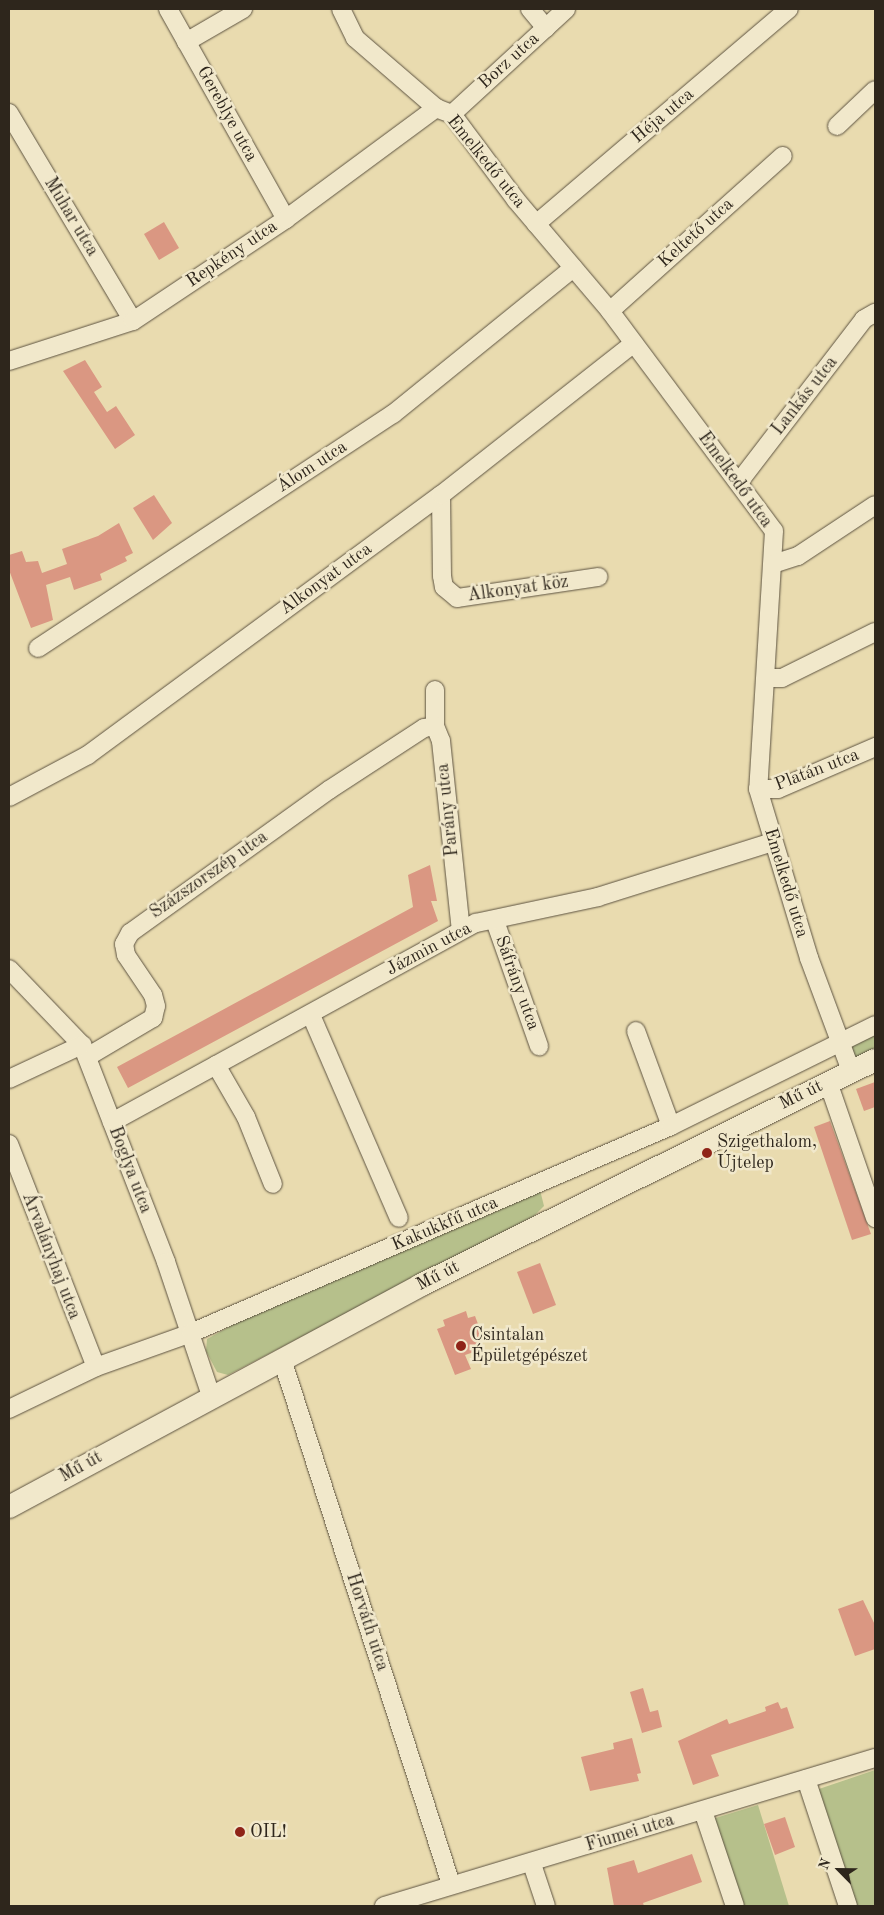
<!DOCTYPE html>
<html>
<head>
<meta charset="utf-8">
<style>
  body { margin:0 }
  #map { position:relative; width:884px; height:1915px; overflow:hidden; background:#e9dbaf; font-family:"Old Standard TT",serif }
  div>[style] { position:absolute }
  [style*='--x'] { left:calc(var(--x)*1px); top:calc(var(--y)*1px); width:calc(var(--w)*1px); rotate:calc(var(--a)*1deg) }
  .green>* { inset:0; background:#b6c08b }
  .building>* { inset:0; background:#da9782 }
  .roads { filter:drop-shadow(0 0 1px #5d5341) drop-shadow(0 0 1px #5d5341) }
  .minor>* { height:18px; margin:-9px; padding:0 9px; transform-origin:9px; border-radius:9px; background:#f1e8cb }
  .tertiary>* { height:22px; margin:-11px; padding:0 11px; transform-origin:11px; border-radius:11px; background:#f1e8cb }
  .dots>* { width:14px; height:14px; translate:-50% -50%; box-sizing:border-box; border:2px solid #f1e8cb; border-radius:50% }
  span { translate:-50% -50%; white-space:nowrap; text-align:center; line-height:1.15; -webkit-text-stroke:5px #f1e8cb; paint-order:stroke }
  .street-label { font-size:18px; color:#2e261c }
  .poi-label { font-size:18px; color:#2e261c }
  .left { translate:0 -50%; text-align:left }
  .frame { position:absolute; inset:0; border:10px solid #2e261c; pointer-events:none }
  .north { position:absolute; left:814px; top:1845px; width:50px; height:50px; -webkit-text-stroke:4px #f1e8cb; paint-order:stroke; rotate:293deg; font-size:14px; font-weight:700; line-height:20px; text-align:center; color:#2e261c }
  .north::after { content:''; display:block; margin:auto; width:18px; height:22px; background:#2e261c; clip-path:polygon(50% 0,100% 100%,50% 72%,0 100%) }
</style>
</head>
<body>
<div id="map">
  <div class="green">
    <div style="clip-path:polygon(875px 1025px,875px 1060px,851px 1071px,838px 1040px)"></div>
    <div style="clip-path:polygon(540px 1190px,544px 1206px,534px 1216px,228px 1375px,217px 1372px,206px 1351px,207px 1339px,262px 1309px)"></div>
    <div style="clip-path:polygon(875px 1770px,875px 1906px,853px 1906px,816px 1790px)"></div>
    <div style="clip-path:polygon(758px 1805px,789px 1906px,738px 1906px,709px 1820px)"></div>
  </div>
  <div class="building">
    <div style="clip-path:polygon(164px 222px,179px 248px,159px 260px,144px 234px)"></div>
    <div style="clip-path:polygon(85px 360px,102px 387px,94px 392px,107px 412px,116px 406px,135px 435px,115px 449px,63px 371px)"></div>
    <div style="clip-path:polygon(154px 495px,172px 523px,153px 540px,133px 508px)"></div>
    <div style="clip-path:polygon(119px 523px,133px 553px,125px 557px,127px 561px,100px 574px,102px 580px,74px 590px,70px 577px,46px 585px,53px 620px,31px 628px,9px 570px,9px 555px,22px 551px,26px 562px,38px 561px,42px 573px,67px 564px,62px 549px,98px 536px)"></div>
    <div style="clip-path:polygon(430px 865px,437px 901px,431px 901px,438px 921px,128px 1088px,117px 1067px,413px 907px,408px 875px)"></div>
    <div style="clip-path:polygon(875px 1082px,875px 1107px,864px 1111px,856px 1089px)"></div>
    <div style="clip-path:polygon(830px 1121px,871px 1234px,852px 1240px,814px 1127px)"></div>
    <div style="clip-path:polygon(540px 1263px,556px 1305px,533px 1314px,517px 1272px)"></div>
    <div style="clip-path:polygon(466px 1311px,468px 1318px,475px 1316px,484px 1340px,477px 1343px,480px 1350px,465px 1355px,471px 1369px,455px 1375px,437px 1329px,445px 1326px,443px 1320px)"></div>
    <div style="clip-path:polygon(863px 1600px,875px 1625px,875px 1649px,855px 1656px,838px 1609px)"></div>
    <div style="clip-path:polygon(643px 1688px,650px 1712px,658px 1710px,662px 1727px,642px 1733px,630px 1692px)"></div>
    <div style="clip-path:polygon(778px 1702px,781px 1709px,787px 1707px,794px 1728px,711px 1755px,719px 1776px,693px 1785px,678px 1741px,727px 1719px,729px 1724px,766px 1711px,765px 1707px)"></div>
    <div style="clip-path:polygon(632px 1738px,641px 1773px,637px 1774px,639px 1781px,590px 1791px,581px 1757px,614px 1749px,613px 1743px)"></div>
    <div style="clip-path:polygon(785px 1817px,795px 1847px,775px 1855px,764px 1824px)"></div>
    <div style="clip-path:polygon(692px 1854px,702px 1882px,643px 1903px,644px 1906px,614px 1906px,607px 1868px,634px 1860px,638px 1873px)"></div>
  </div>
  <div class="roads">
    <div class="minor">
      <div style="--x:168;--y:9;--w:241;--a:60.7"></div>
      <div style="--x:341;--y:9;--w:32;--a:64"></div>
      <div style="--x:355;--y:38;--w:107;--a:40.8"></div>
      <div style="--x:436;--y:108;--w:17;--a:21"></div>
      <div style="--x:452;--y:114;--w:107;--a:53.3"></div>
      <div style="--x:516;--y:200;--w:145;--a:49.7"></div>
      <div style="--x:610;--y:311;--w:274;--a:53.3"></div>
      <div style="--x:774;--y:531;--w:258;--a:93.5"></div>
      <div style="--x:758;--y:789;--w:177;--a:73.2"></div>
      <div style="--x:809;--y:958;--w:121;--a:69.6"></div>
      <div style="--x:530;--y:9;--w:25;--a:50"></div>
      <div style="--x:186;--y:42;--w:66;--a:-30.1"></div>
      <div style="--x:9;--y:113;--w:242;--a:59.2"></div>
      <div style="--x:452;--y:114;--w:155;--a:-42.6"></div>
      <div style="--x:837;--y:126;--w:52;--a:-43.5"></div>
      <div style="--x:536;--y:224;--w:332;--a:-40.4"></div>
      <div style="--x:610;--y:311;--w:232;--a:-41.9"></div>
      <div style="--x:9;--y:361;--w:130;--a:-17.9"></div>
      <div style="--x:133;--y:321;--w:184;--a:-33.7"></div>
      <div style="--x:286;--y:219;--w:187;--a:-36.5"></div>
      <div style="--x:739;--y:482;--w:205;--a:-52.5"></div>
      <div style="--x:864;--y:319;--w:13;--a:-29"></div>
      <div style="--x:441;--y:495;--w:81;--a:89.3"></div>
      <div style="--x:442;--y:576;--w:11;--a:80"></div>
      <div style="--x:444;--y:587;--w:17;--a:40"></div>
      <div style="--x:457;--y:598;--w:143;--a:-8.5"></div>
      <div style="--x:773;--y:564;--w:26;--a:-18"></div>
      <div style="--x:798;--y:556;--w:92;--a:-33.5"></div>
      <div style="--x:38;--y:648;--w:425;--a:-33.4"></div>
      <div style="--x:393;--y:414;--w:232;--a:-39"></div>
      <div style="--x:767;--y:678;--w:15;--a:0"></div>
      <div style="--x:782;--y:678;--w:104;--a:-26.3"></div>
      <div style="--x:435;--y:690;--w:36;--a:90"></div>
      <div style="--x:435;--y:726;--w:16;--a:68"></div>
      <div style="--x:441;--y:741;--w:190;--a:84"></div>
      <div style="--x:758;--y:789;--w:20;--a:0"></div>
      <div style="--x:778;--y:789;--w:106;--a:-23.4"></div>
      <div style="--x:9;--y:797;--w:89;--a:-28"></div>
      <div style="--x:88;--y:755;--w:438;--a:-36.4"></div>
      <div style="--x:441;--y:495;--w:244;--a:-38.2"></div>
      <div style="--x:495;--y:921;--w:133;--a:70.6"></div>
      <div style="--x:9;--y:969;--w:105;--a:46.2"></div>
      <div style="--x:82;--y:1045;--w:233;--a:68.8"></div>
      <div style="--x:166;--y:1262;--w:141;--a:71.4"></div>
      <div style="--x:311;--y:1015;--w:221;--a:66.6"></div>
      <div style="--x:636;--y:1031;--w:101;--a:69.8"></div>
      <div style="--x:87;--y:1057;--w:77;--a:-30.6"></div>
      <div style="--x:153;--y:1018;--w:12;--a:-76"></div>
      <div style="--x:156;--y:1006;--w:11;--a:-105"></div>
      <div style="--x:153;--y:995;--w:48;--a:-124"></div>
      <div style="--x:126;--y:955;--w:11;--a:-100"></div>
      <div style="--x:124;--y:944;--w:13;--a:-61"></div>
      <div style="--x:130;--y:933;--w:245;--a:-35.7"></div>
      <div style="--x:329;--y:790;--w:113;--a:-33.1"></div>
      <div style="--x:424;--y:728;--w:11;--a:-10"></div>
      <div style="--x:216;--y:1065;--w:60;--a:60"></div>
      <div style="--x:246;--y:1117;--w:72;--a:68.1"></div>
      <div style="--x:9;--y:1079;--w:81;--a:-25"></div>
      <div style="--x:828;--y:1082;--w:144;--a:70.9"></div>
      <div style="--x:112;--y:1122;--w:415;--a:-28.7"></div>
      <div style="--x:476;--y:923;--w:125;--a:-12"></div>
      <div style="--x:598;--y:897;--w:182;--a:-17.5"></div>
      <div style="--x:9;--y:1144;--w:239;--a:68.7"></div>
      <div style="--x:282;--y:1359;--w:552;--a:72.16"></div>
      <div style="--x:9;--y:1409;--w:97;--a:-25.8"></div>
      <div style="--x:96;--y:1367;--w:101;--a:-19.7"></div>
      <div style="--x:191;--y:1333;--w:523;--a:-23.33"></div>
      <div style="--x:671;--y:1126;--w:228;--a:-26.3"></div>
      <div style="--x:806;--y:1779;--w:134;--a:71.7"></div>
      <div style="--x:703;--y:1811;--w:100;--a:71.4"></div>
      <div style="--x:532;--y:1864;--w:44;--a:71.6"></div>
      <div style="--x:384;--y:1906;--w:513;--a:-16.77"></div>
    </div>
    <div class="tertiary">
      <div style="--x:9;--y:1507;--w:470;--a:-28.3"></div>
      <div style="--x:423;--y:1284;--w:504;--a:-26.36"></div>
    </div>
  </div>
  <div class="dots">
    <div style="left:707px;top:1153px;background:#8f2418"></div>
    <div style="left:461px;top:1346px;background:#8f2418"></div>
    <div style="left:240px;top:1832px;background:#8f2418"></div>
  </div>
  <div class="street-label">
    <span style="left:509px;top:61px;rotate:-42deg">Borz utca</span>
    <span style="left:227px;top:114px;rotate:61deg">Gereblye utca</span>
    <span style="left:663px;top:116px;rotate:-40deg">Héja utca</span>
    <span style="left:486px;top:162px;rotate:51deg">Emelkedő utca</span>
    <span style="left:71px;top:217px;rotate:59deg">Muhar utca</span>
    <span style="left:696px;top:233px;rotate:-42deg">Keltető utca</span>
    <span style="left:232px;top:254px;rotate:-34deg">Repkény utca</span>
    <span style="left:805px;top:396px;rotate:-52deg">Lankás utca</span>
    <span style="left:312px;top:467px;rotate:-33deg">Álom utca</span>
    <span style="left:735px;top:480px;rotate:54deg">Emelkedő utca</span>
    <span style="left:326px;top:579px;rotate:-36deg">Alkonyat utca</span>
    <span style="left:518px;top:589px;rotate:-8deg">Alkonyat köz</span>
    <span style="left:817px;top:770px;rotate:-21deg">Platán utca</span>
    <span style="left:448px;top:810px;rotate:-96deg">Parány utca</span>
    <span style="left:209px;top:875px;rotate:-35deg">Százszorszép utca</span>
    <span style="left:786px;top:883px;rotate:73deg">Emelkedő utca</span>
    <span style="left:429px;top:949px;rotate:-28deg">Jázmin utca</span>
    <span style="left:517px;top:983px;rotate:70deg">Sáfrány utca</span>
    <span style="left:801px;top:1095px;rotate:-26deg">Mű út</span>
    <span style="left:130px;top:1170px;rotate:69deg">Boglya utca</span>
    <span style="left:445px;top:1224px;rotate:-23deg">Kakukkfű utca</span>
    <span style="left:51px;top:1256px;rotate:69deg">Árvalányhaj utca</span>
    <span style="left:438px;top:1276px;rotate:-27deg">Mű út</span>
    <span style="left:81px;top:1467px;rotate:-29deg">Mű út</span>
    <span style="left:367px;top:1622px;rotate:72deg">Horváth utca</span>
    <span style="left:630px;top:1833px;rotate:-17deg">Fiumei utca</span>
  </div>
  <div class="poi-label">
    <span class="left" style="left:717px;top:1153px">Szigethalom,<br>Újtelep</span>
    <span class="left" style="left:471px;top:1346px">Csintalan<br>Épületgépészet</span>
    <span class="left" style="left:250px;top:1832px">OIL!</span>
  </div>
  <div class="frame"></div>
  <div class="north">N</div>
</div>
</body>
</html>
